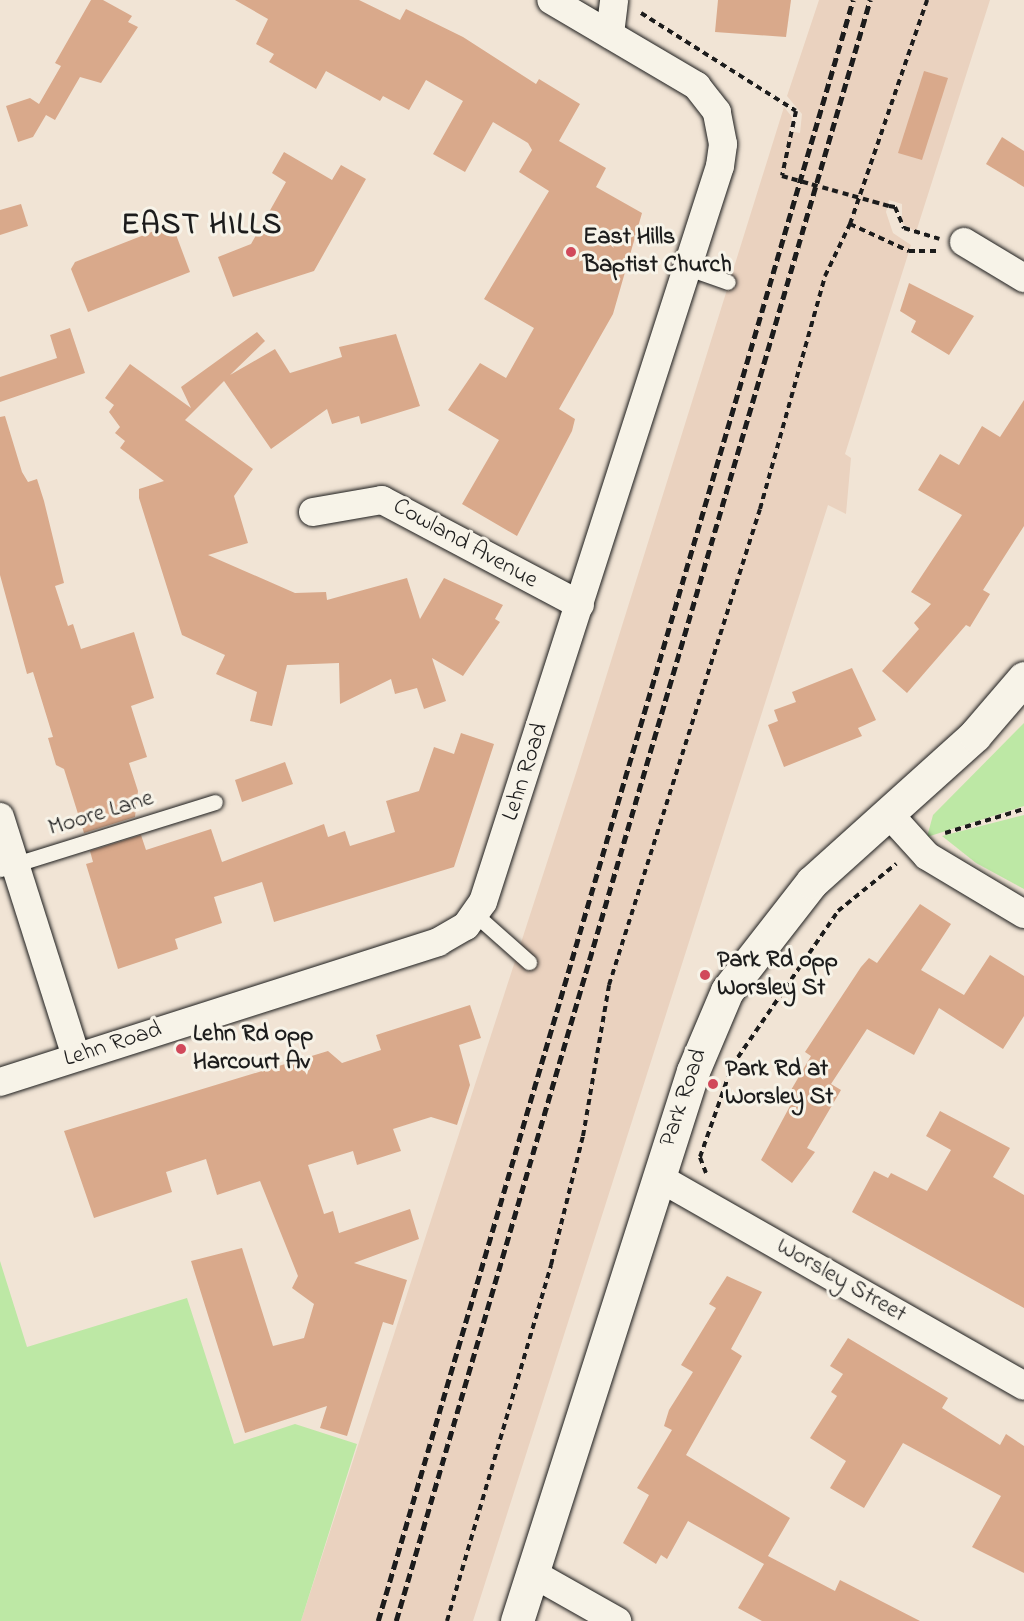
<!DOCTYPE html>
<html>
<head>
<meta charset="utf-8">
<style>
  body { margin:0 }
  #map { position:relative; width:1024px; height:1621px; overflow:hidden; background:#f1e4d5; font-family:"Indie Flower",sans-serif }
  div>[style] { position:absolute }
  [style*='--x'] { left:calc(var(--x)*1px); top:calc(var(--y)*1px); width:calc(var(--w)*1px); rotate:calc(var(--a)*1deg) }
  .built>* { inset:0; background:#ead2bf }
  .green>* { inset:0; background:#bde8a5 }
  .building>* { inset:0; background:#d9a98b }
  .path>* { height:4px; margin-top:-2px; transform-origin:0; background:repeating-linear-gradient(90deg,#1c1c1c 0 6px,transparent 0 10.5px) }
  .roads { filter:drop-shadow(0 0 2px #1c1c1c) drop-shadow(0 0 2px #1c1c1c) }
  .service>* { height:15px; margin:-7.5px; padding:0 7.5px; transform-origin:7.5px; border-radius:7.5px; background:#f7f3e8 }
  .minor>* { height:28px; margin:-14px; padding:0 14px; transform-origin:14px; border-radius:14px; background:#f7f3e8 }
  .secondary>* { height:33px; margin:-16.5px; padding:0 16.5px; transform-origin:16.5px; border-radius:16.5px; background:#f7f3e8 }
  .rail>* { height:4.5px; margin-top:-2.25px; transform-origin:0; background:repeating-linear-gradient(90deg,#1c1c1c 0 9px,transparent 0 13.5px) }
  .path-bridge>* { height:4px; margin-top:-2px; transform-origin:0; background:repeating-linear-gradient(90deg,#1c1c1c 0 6px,transparent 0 10.5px) }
  .dots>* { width:16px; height:16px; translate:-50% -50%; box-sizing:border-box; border:3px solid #f7f3e8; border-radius:50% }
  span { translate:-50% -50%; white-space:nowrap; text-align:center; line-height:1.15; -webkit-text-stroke:6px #f7f3e8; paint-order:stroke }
  .poi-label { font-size:24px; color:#1c1c1c; font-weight:700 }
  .left { translate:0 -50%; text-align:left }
  .street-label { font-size:24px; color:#1c1c1c }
  .district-label { font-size:30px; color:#1c1c1c; font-weight:700; letter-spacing:1.5px }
</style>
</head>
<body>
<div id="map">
  <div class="built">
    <div style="clip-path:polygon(819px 0,990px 0,916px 232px,902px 223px,902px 204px,889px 200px,886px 212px,893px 233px,911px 245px,845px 454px,851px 458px,846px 514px,828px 505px,473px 1621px,301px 1621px,577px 770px,784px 107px,792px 117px,789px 131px,800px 133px,802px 114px,787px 96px)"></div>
  </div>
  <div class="green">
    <div style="clip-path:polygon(1024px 723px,1024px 806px,927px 837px,933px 815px)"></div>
    <div style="clip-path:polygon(1024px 815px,1024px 889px,976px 863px,942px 836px)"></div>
    <div style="clip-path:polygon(0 1261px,27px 1347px,187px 1298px,234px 1444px,295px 1424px,357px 1444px,301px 1621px,0 1621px)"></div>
  </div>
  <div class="building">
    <div style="clip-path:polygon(91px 0,103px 0,132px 16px,128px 22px,138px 27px,101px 83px,80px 77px,55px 120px,46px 115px,33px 137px,18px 142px,6px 106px,30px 98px,39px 104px,61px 66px,55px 63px)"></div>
    <div style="clip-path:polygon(235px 0,359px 0,400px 20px,406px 9px,463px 37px,536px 84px,539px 79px,580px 104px,559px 141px,606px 168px,596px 187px,642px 213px,613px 314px,559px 409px,575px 419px,572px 431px,517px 536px,462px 504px,499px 440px,448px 410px,480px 363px,506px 378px,534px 328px,484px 299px,549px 191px,519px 172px,532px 150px,528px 143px,493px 122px,465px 172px,433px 154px,463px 101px,426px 80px,409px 110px,383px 96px,380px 101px,326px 71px,316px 89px,269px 62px,274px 54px,256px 44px,268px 19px)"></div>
    <div style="clip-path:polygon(718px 0,791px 0,786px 37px,715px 32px)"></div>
    <div style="clip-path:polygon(924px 71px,948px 78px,922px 160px,898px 153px)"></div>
    <div style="clip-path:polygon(1002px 137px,1024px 151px,1024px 187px,986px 164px)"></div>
    <div style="clip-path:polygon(284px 152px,332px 180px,341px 165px,366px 179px,314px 271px,233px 297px,218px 257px,251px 244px,286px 182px,272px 173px)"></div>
    <div style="clip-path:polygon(21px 204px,28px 226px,0 235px,0 210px)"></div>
    <div style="clip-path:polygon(172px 224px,190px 272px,88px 312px,71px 269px,75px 262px)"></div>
    <div style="clip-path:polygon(909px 283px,974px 316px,949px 355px,911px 332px,916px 321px,900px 311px)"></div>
    <div style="clip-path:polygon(70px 328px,85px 373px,0 402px,0 377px,57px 358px,50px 335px)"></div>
    <div style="clip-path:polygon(257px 332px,265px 341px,230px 375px,275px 349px,290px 373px,342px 357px,339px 347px,396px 334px,420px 406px,361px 424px,359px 416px,332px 424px,327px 409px,271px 449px,224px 381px,185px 420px,253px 469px,234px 496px,248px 543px,208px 555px,295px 593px,326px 592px,327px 600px,407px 578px,420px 619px,444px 578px,503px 605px,495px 619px,500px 622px,463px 676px,432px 658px,446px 701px,424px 709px,417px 688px,395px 694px,391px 679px,340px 704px,339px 663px,287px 665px,272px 726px,250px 721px,257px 692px,216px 674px,225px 655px,182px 635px,139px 498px,139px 489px,164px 481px,120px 448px,125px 441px,115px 433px,120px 427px,109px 412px,114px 405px,105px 398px,130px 364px,191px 408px,181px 387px)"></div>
    <div style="clip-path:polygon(1024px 400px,1024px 526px,983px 590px,990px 594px,970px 627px,966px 625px,907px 693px,882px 671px,919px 629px,914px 623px,931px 604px,911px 592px,962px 515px,918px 490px,940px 454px,959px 465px,982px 426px,1000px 437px)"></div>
    <div style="clip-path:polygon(5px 416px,22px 472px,28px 482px,37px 479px,44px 501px,64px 583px,55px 586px,68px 626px,73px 624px,81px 649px,134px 632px,154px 698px,131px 706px,147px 757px,129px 763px,138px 791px,135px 817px,84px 833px,64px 769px,56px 765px,48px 738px,53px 737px,33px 672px,27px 674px,0 575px,0 417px)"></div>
    <div style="clip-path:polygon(852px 668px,876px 720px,858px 728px,862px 736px,784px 767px,768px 725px,778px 721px,774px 710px,796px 702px,792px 692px)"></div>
    <div style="clip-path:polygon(461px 733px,494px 744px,454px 867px,274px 922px,262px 882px,214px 897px,222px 923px,175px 939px,178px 949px,118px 969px,86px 864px,93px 862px,90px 851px,141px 835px,146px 850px,211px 829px,222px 862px,324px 824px,328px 837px,345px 831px,350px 846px,395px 832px,386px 801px,419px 791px,434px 747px,454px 754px)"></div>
    <div style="clip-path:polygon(285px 762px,293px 784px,242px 802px,235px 780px)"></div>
    <div style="clip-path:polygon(920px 904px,951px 924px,921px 970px,964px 995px,990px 955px,1024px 976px,1024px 1016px,1003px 1049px,939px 1008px,914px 1055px,867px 1029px,831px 1084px,841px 1090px,807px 1148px,815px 1152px,792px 1183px,761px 1160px,790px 1106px,784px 1102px,811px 1056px,805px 1052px,861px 967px,869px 958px,877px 963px)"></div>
    <div style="clip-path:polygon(470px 1005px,481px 1038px,459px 1045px,470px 1085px,457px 1125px,431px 1117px,393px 1129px,401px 1151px,357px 1165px,353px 1151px,308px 1165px,324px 1214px,333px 1211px,339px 1233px,410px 1209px,419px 1239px,354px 1263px,407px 1280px,393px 1325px,383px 1322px,347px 1436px,320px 1428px,327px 1406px,245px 1433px,191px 1261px,242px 1248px,273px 1346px,304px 1338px,314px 1304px,292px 1288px,298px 1276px,260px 1181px,217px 1195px,206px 1159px,166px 1172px,172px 1192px,94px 1218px,64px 1131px,328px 1051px,342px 1063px,381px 1050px,376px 1035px)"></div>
    <div style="clip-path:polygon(940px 1111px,1010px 1148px,993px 1177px,1024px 1195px,1024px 1308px,852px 1212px,874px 1171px,888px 1178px,891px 1173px,927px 1191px,951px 1150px,926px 1136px)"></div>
    <div style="clip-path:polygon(727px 1276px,762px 1292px,731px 1349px,742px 1356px,686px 1455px,790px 1518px,768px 1556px,835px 1591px,840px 1580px,920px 1621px,762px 1621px,738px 1608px,764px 1564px,688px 1521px,667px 1559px,661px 1555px,656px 1564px,623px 1543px,649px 1495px,637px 1488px,672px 1430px,664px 1426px,669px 1410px,693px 1372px,681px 1365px,716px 1308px,709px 1304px)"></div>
    <div style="clip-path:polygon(848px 1338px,948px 1398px,942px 1408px,1000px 1445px,1006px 1434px,1024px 1446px,1024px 1573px,972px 1547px,1001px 1496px,903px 1443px,864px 1508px,830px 1488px,846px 1461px,810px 1438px,837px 1396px,831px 1392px,843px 1374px,830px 1366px)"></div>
  </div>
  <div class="path">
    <div style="--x:641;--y:13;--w:183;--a:32.3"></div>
    <div style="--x:796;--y:111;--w:66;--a:102.2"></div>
    <div style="--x:889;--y:206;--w:6;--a:9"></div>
    <div style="--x:895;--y:207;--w:23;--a:67"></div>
    <div style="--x:904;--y:228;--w:37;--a:17"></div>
    <div style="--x:850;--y:224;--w:65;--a:24.6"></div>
    <div style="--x:909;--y:251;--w:29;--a:0"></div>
    <div style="--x:945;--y:833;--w:83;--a:-16.9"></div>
    <div style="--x:706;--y:1173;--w:17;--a:-111"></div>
    <div style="--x:700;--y:1157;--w:96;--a:-70.6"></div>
    <div style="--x:732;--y:1066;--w:188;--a:-55.6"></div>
    <div style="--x:838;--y:911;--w:75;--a:-39"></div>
    <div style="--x:447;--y:1621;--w:371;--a:-73.7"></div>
    <div style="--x:551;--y:1265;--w:133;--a:-76.1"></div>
    <div style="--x:583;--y:1136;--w:153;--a:-80.2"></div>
    <div style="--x:609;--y:985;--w:499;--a:-72.4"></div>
    <div style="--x:760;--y:509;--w:242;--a:-74.4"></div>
    <div style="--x:825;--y:276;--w:58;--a:-64.3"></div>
    <div style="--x:850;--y:224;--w:237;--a:-71"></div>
  </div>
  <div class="roads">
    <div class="service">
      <div style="--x:688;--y:268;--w:42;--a:19.3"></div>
      <div style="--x:0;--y:869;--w:225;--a:-17.3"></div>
      <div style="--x:476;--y:915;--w:71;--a:41.6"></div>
    </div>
    <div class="minor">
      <div style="--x:610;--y:34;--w:34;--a:-83"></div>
      <div style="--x:964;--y:242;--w:70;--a:31"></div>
      <div style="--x:313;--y:512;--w:70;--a:-9.9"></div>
      <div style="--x:382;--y:500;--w:224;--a:27.9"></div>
      <div style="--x:888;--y:813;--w:58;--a:47.8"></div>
      <div style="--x:927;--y:856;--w:113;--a:30.9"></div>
      <div style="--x:0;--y:817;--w:251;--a:72.4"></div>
      <div style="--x:0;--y:1082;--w:460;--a:-17.7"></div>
      <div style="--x:438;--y:942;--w:32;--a:-30"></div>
      <div style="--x:466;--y:926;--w:29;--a:-55"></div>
      <div style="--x:483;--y:902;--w:773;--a:-72.15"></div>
      <div style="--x:720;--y:166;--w:22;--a:-82"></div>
      <div style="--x:723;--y:144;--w:33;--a:-101"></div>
      <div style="--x:717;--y:112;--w:33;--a:-128"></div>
      <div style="--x:697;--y:86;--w:169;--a:-149.5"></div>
      <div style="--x:658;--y:1177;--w:421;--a:29.7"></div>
      <div style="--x:532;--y:1573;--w:98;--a:29.5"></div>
    </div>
    <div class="secondary">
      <div style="--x:517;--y:1621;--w:577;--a:-72.26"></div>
      <div style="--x:693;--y:1071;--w:87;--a:-67"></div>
      <div style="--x:727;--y:991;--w:138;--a:-52.1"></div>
      <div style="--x:812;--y:882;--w:219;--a:-42"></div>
      <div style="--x:975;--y:735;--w:75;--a:-49.3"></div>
    </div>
  </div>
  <div class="rail">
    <div style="--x:378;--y:1621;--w:1689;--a:-73.67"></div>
    <div style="--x:396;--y:1621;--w:1689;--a:-73.7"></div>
  </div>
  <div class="path-bridge">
    <div style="--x:782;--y:176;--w:111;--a:15.7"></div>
  </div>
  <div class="dots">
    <div style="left:571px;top:252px;background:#d1495b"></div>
    <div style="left:705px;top:975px;background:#d1495b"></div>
    <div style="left:181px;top:1049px;background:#d1495b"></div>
    <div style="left:713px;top:1084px;background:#d1495b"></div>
  </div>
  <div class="poi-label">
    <span class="left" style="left:583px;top:252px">East Hills<br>Baptist Church</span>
    <span class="left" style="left:717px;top:975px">Park Rd opp<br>Worsley St</span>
    <span class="left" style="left:193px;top:1049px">Lehn Rd opp<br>Harcourt Av</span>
    <span class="left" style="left:725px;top:1084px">Park Rd at<br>Worsley St</span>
  </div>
  <div class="street-label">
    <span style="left:465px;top:544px;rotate:29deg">Cowland Avenue</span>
    <span style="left:526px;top:772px;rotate:-72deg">Lehn Road</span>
    <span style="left:101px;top:814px;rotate:-17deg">Moore Lane</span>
    <span style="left:113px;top:1045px;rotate:-18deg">Lehn Road</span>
    <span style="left:684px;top:1098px;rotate:-71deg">Park Road</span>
    <span style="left:841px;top:1281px;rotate:30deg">Worsley Street</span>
  </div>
  <div class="district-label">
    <span style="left:202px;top:226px">EAST HILLS</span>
  </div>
</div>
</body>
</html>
